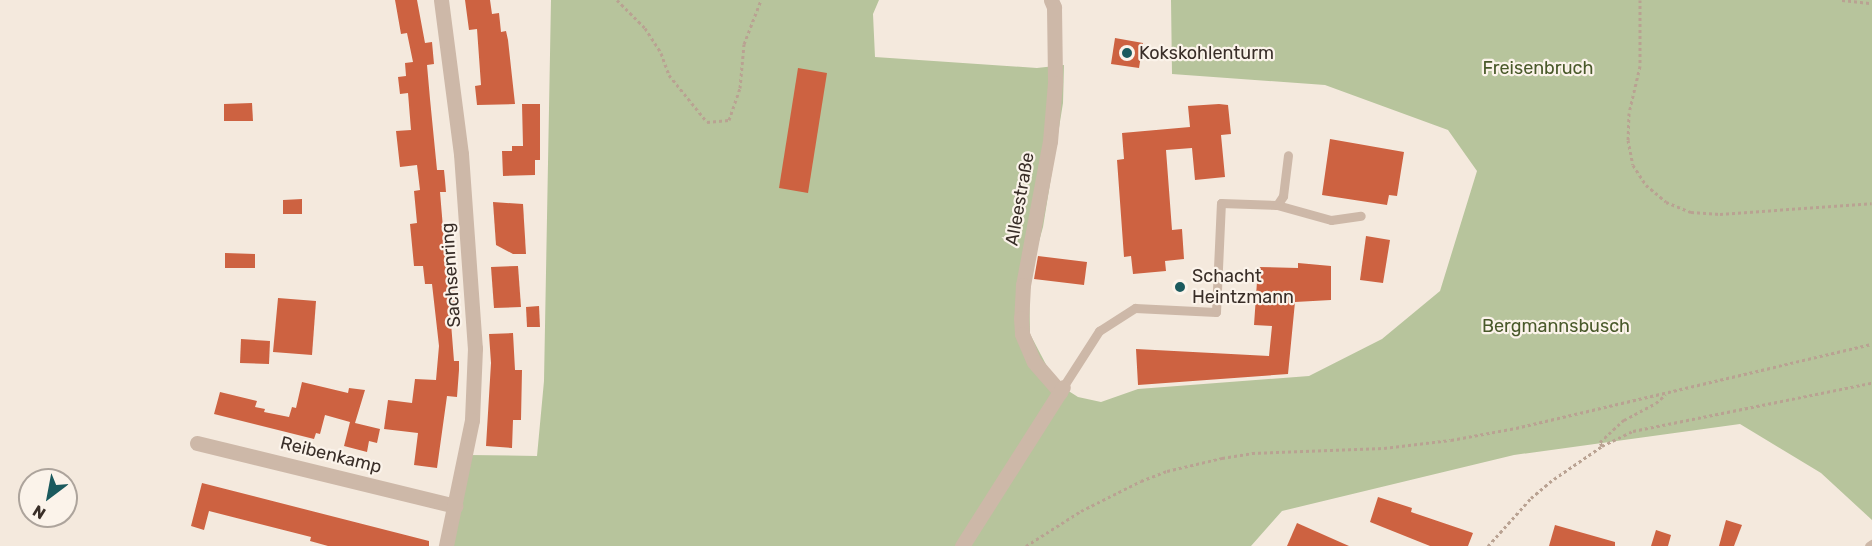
<!DOCTYPE html>
<html>
<head>
<meta charset="utf-8">
<style>
  body { margin:0 }
  #map { position:relative; width:1872px; height:546px; overflow:hidden; background:#f4e9dd; font-family:Rubik,sans-serif }
  div>[style] { position:absolute }
  [style*='--x'] { left:calc(var(--x)*1px); top:calc(var(--y)*1px); width:calc(var(--w)*1px); rotate:calc(var(--a)*1deg) }
  .green>* { inset:0; background:#b7c49c }
  .building>* { inset:0; background:#cd6241 }
  .path>* { height:3px; margin-top:-1.5px; transform-origin:0; background:repeating-linear-gradient(90deg,#b9a292 0 3px,transparent 0 6px) }
  .service>* { height:9px; margin:-4.5px; padding:0 4.5px; transform-origin:4.5px; border-radius:4.5px; background:#cdb8a8 }
  .minor>* { height:15px; margin:-7.5px; padding:0 7.5px; transform-origin:7.5px; border-radius:7.5px; background:#cdb8a8 }
  .tertiary>* { height:15px; margin:-7.5px; padding:0 7.5px; transform-origin:7.5px; border-radius:7.5px; background:#cdb8a8 }
  .dots>* { width:16px; height:16px; translate:-50% -50%; box-sizing:border-box; border:3px solid #fbf3ea; border-radius:50% }
  span { translate:-50% -50%; white-space:nowrap; text-align:center; line-height:1.15; -webkit-text-stroke:4.5px #fbf3ea; paint-order:stroke }
  .poi-label { font-size:18px; color:#392e28 }
  .left { translate:0 -50%; text-align:left }
  .park-label { font-size:18px; color:#49592a }
  .street-label { font-size:18px; color:#392e28 }
  .north { position:absolute; left:18px; top:468px; width:60px; height:60px; box-sizing:border-box; background:#fbf3ea; border:2px solid #ada49c; border-radius:50%; rotate:212deg; font-size:16px; font-weight:700; line-height:24px; text-align:center; color:#392e28 }
  .north::after { content:''; display:block; margin:auto; width:21px; height:27px; background:#1b5a5e; clip-path:polygon(50% 0,100% 100%,50% 72%,0 100%) }
</style>
</head>
<body>
<div id="map">
  <div class="green">
    <div style="clip-path:polygon(551px 0,879px 0,873px 14px,875px 57px,1037px 68px,1064px 65px,1063px 103px,1043px 227px,1029px 277px,1030px 334px,1051px 374px,1067px 390px,1078px 397px,1101px 402px,1138px 389px,1309px 376px,1382px 339px,1440px 291px,1477px 171px,1448px 130px,1325px 85px,1172px 74px,1171px 0,1872px 0,1872px 520px,1821px 473px,1740px 424px,1514px 455px,1282px 511px,1251px 546px,449px 546px,469px 455px,537px 456px,544px 381px)"></div>
  </div>
  <div class="building">
    <div style="clip-path:polygon(395px 0,417px 0,425px 43px,432px 42px,434px 64px,427px 65px,430px 99px,437px 170px,444px 170px,445px 180px,446px 192px,440px 192px,446px 264px,452px 264px,457px 317px,455px 322px,451px 323px,454px 361px,459px 361px,459px 370px,457px 397px,447px 396px,437px 468px,414px 465px,418px 433px,384px 429px,388px 400px,412px 403px,415px 379px,436px 380px,439px 346px,432px 284px,425px 284px,423px 266px,414px 266px,410px 224px,417px 223px,414px 191px,420px 190px,417px 165px,400px 167px,396px 131px,411px 130px,408px 93px,400px 94px,398px 77px,406px 76px,405px 63px,413px 62px,407px 33px,401px 34px)"></div>
    <div style="clip-path:polygon(465px 0,490px 0,492px 14px,499px 13px,501px 32px,506px 31px,508px 40px,515px 104px,477px 105px,475px 86px,481px 85px,477px 29px,469px 30px)"></div>
    <div style="clip-path:polygon(1115px 38px,1143px 43px,1139px 68px,1111px 64px)"></div>
    <div style="clip-path:polygon(798px 68px,827px 73px,808px 193px,779px 188px)"></div>
    <div style="clip-path:polygon(252px 103px,253px 121px,224px 121px,224px 104px)"></div>
    <div style="clip-path:polygon(522px 104px,540px 104px,540px 160px,535px 160px,535px 175px,503px 176px,502px 151px,512px 151px,512px 146px,523px 146px)"></div>
    <div style="clip-path:polygon(1219px 104px,1228px 105px,1231px 134px,1221px 135px,1225px 177px,1195px 180px,1192px 148px,1166px 150px,1172px 230px,1182px 229px,1184px 259px,1165px 261px,1166px 271px,1133px 274px,1131px 256px,1124px 257px,1117px 160px,1124px 159px,1122px 133px,1190px 127px,1188px 106px)"></div>
    <div style="clip-path:polygon(1330px 139px,1404px 152px,1397px 196px,1389px 195px,1387px 205px,1322px 195px)"></div>
    <div style="clip-path:polygon(302px 199px,302px 214px,283px 214px,283px 200px)"></div>
    <div style="clip-path:polygon(493px 202px,523px 204px,526px 254px,513px 254px,496px 245px)"></div>
    <div style="clip-path:polygon(1366px 236px,1390px 240px,1383px 283px,1360px 280px)"></div>
    <div style="clip-path:polygon(225px 253px,255px 254px,255px 268px,225px 268px)"></div>
    <div style="clip-path:polygon(1038px 256px,1087px 262px,1084px 285px,1034px 279px)"></div>
    <div style="clip-path:polygon(1298px 263px,1331px 266px,1331px 300px,1295px 302px,1288px 374px,1138px 385px,1136px 349px,1269px 356px,1272px 326px,1254px 325px,1258px 267px,1298px 268px)"></div>
    <div style="clip-path:polygon(518px 266px,521px 307px,494px 308px,491px 267px)"></div>
    <div style="clip-path:polygon(278px 298px,316px 301px,312px 355px,273px 352px)"></div>
    <div style="clip-path:polygon(539px 306px,540px 327px,527px 327px,526px 307px)"></div>
    <div style="clip-path:polygon(513px 333px,515px 370px,522px 370px,521px 420px,513px 420px,512px 448px,486px 446px,491px 363px,489px 334px)"></div>
    <div style="clip-path:polygon(241px 339px,270px 341px,269px 364px,240px 363px)"></div>
    <div style="clip-path:polygon(302px 382px,348px 393px,349px 388px,365px 390px,355px 423px,380px 429px,377px 443px,369px 441px,367px 452px,344px 446px,350px 422px,325px 415px,320px 434px,316px 433px,314px 439px,214px 414px,220px 392px,257px 401px,255px 407px,265px 409px,264px 412px,289px 417px,292px 407px,296px 408px)"></div>
    <div style="clip-path:polygon(202px 483px,429px 541px,429px 546px,328px 546px,310px 541px,311px 537px,209px 511px,204px 530px,191px 526px)"></div>
    <div style="clip-path:polygon(1378px 497px,1412px 508px,1411px 512px,1473px 533px,1468px 546px,1430px 546px,1370px 522px)"></div>
    <div style="clip-path:polygon(1726px 520px,1742px 525px,1734px 546px,1719px 546px)"></div>
    <div style="clip-path:polygon(1297px 523px,1349px 546px,1287px 546px)"></div>
    <div style="clip-path:polygon(1555px 525px,1615px 542px,1615px 546px,1549px 546px)"></div>
    <div style="clip-path:polygon(1656px 530px,1671px 535px,1668px 546px,1651px 546px)"></div>
  </div>
  <div class="path">
    <div style="--x:617;--y:0;--w:40;--a:45"></div>
    <div style="--x:645;--y:28;--w:30;--a:57"></div>
    <div style="--x:661;--y:53;--w:23;--a:70"></div>
    <div style="--x:669;--y:75;--w:60;--a:51"></div>
    <div style="--x:707;--y:122;--w:22;--a:-5"></div>
    <div style="--x:729;--y:120;--w:34;--a:-71"></div>
    <div style="--x:740;--y:88;--w:44;--a:-84.8"></div>
    <div style="--x:744;--y:44;--w:47;--a:-68.9"></div>
    <div style="--x:1640;--y:0;--w:66;--a:90"></div>
    <div style="--x:1640;--y:66;--w:48;--a:103.2"></div>
    <div style="--x:1629;--y:113;--w:27;--a:92"></div>
    <div style="--x:1628;--y:140;--w:25;--a:79"></div>
    <div style="--x:1633;--y:165;--w:24;--a:57"></div>
    <div style="--x:1646;--y:185;--w:26;--a:40"></div>
    <div style="--x:1666;--y:202;--w:27;--a:22"></div>
    <div style="--x:1691;--y:212;--w:29;--a:4"></div>
    <div style="--x:1720;--y:214;--w:152;--a:-4.1"></div>
    <div style="--x:1842;--y:0;--w:30;--a:6"></div>
    <div style="--x:1602;--y:446;--w:34;--a:-26"></div>
    <div style="--x:1633;--y:431;--w:244;--a:-11.4"></div>
    <div style="--x:1026;--y:546;--w:65;--a:-32.5"></div>
    <div style="--x:1081;--y:511;--w:67;--a:-26.6"></div>
    <div style="--x:1141;--y:481;--w:28;--a:-21"></div>
    <div style="--x:1167;--y:471;--w:57;--a:-13.3"></div>
    <div style="--x:1222;--y:458;--w:30;--a:-9"></div>
    <div style="--x:1252;--y:453;--w:132;--a:-2.2"></div>
    <div style="--x:1384;--y:448;--w:67;--a:-6.8"></div>
    <div style="--x:1451;--y:440;--w:66;--a:-10.5"></div>
    <div style="--x:1516;--y:428;--w:366;--a:-13.3"></div>
    <div style="--x:1488;--y:546;--w:64;--a:-48.1"></div>
    <div style="--x:1531;--y:498;--w:30;--a:-40"></div>
    <div style="--x:1554;--y:479;--w:58;--a:-34.5"></div>
    <div style="--x:1602;--y:446;--w:4;--a:-117"></div>
    <div style="--x:1600;--y:442;--w:33;--a:-43"></div>
    <div style="--x:1624;--y:420;--w:36;--a:-28"></div>
    <div style="--x:1656;--y:403;--w:13;--a:-42"></div>
  </div>
  <div class="service">
    <div style="--x:1277;--y:205;--w:56;--a:15.5"></div>
    <div style="--x:1331;--y:220;--w:30;--a:-8"></div>
    <div style="--x:1063;--y:387;--w:67;--a:-57.3"></div>
    <div style="--x:1099;--y:331;--w:43;--a:-32.6"></div>
    <div style="--x:1135;--y:308;--w:81;--a:2.8"></div>
    <div style="--x:1216;--y:312;--w:109;--a:-87.4"></div>
    <div style="--x:1221;--y:203;--w:56;--a:2"></div>
    <div style="--x:1277;--y:205;--w:11;--a:-56"></div>
    <div style="--x:1283;--y:196;--w:41;--a:-83"></div>
    <div style="--x:1869;--y:546;--w:4;--a:-34"></div>
  </div>
  <div class="minor">
    <div style="--x:1051;--y:0;--w:8;--a:67"></div>
    <div style="--x:1054;--y:7;--w:76;--a:89.2"></div>
    <div style="--x:1055;--y:83;--w:58;--a:94.9"></div>
    <div style="--x:1050;--y:141;--w:147;--a:100.6"></div>
    <div style="--x:1023;--y:285;--w:33;--a:93"></div>
    <div style="--x:1021;--y:318;--w:16;--a:86"></div>
    <div style="--x:1022;--y:334;--w:30;--a:67"></div>
    <div style="--x:1034;--y:362;--w:40;--a:49"></div>
    <div style="--x:197;--y:443;--w:266;--a:13.7"></div>
    <div style="--x:962;--y:546;--w:188;--a:-57.6"></div>
  </div>
  <div class="tertiary">
    <div style="--x:441;--y:0;--w:155;--a:82.6"></div>
    <div style="--x:461;--y:154;--w:195;--a:85.9"></div>
    <div style="--x:475;--y:348;--w:72;--a:92.4"></div>
    <div style="--x:472;--y:420;--w:129;--a:101.7"></div>
  </div>
  <div class="dots">
    <div style="left:1127px;top:53px;background:#1b5a5e"></div>
    <div style="left:1180px;top:287px;background:#1b5a5e"></div>
  </div>
  <div class="poi-label">
    <span class="left" style="left:1139px;top:53px">Kokskohlenturm</span>
    <span class="left" style="left:1192px;top:287px">Schacht<br>Heintzmann</span>
  </div>
  <div class="park-label">
    <span style="left:1538px;top:68px">Freisenbruch</span>
    <span style="left:1556px;top:326px">Bergmannsbusch</span>
  </div>
  <div class="street-label">
    <span style="left:1020px;top:199px;rotate:-80deg">Alleestraße</span>
    <span style="left:451px;top:275px;rotate:-94deg">Sachsenring</span>
    <span style="left:331px;top:455px;rotate:14deg">Reibenkamp</span>
  </div>
  <div class="north">N</div>
</div>
</body>
</html>
